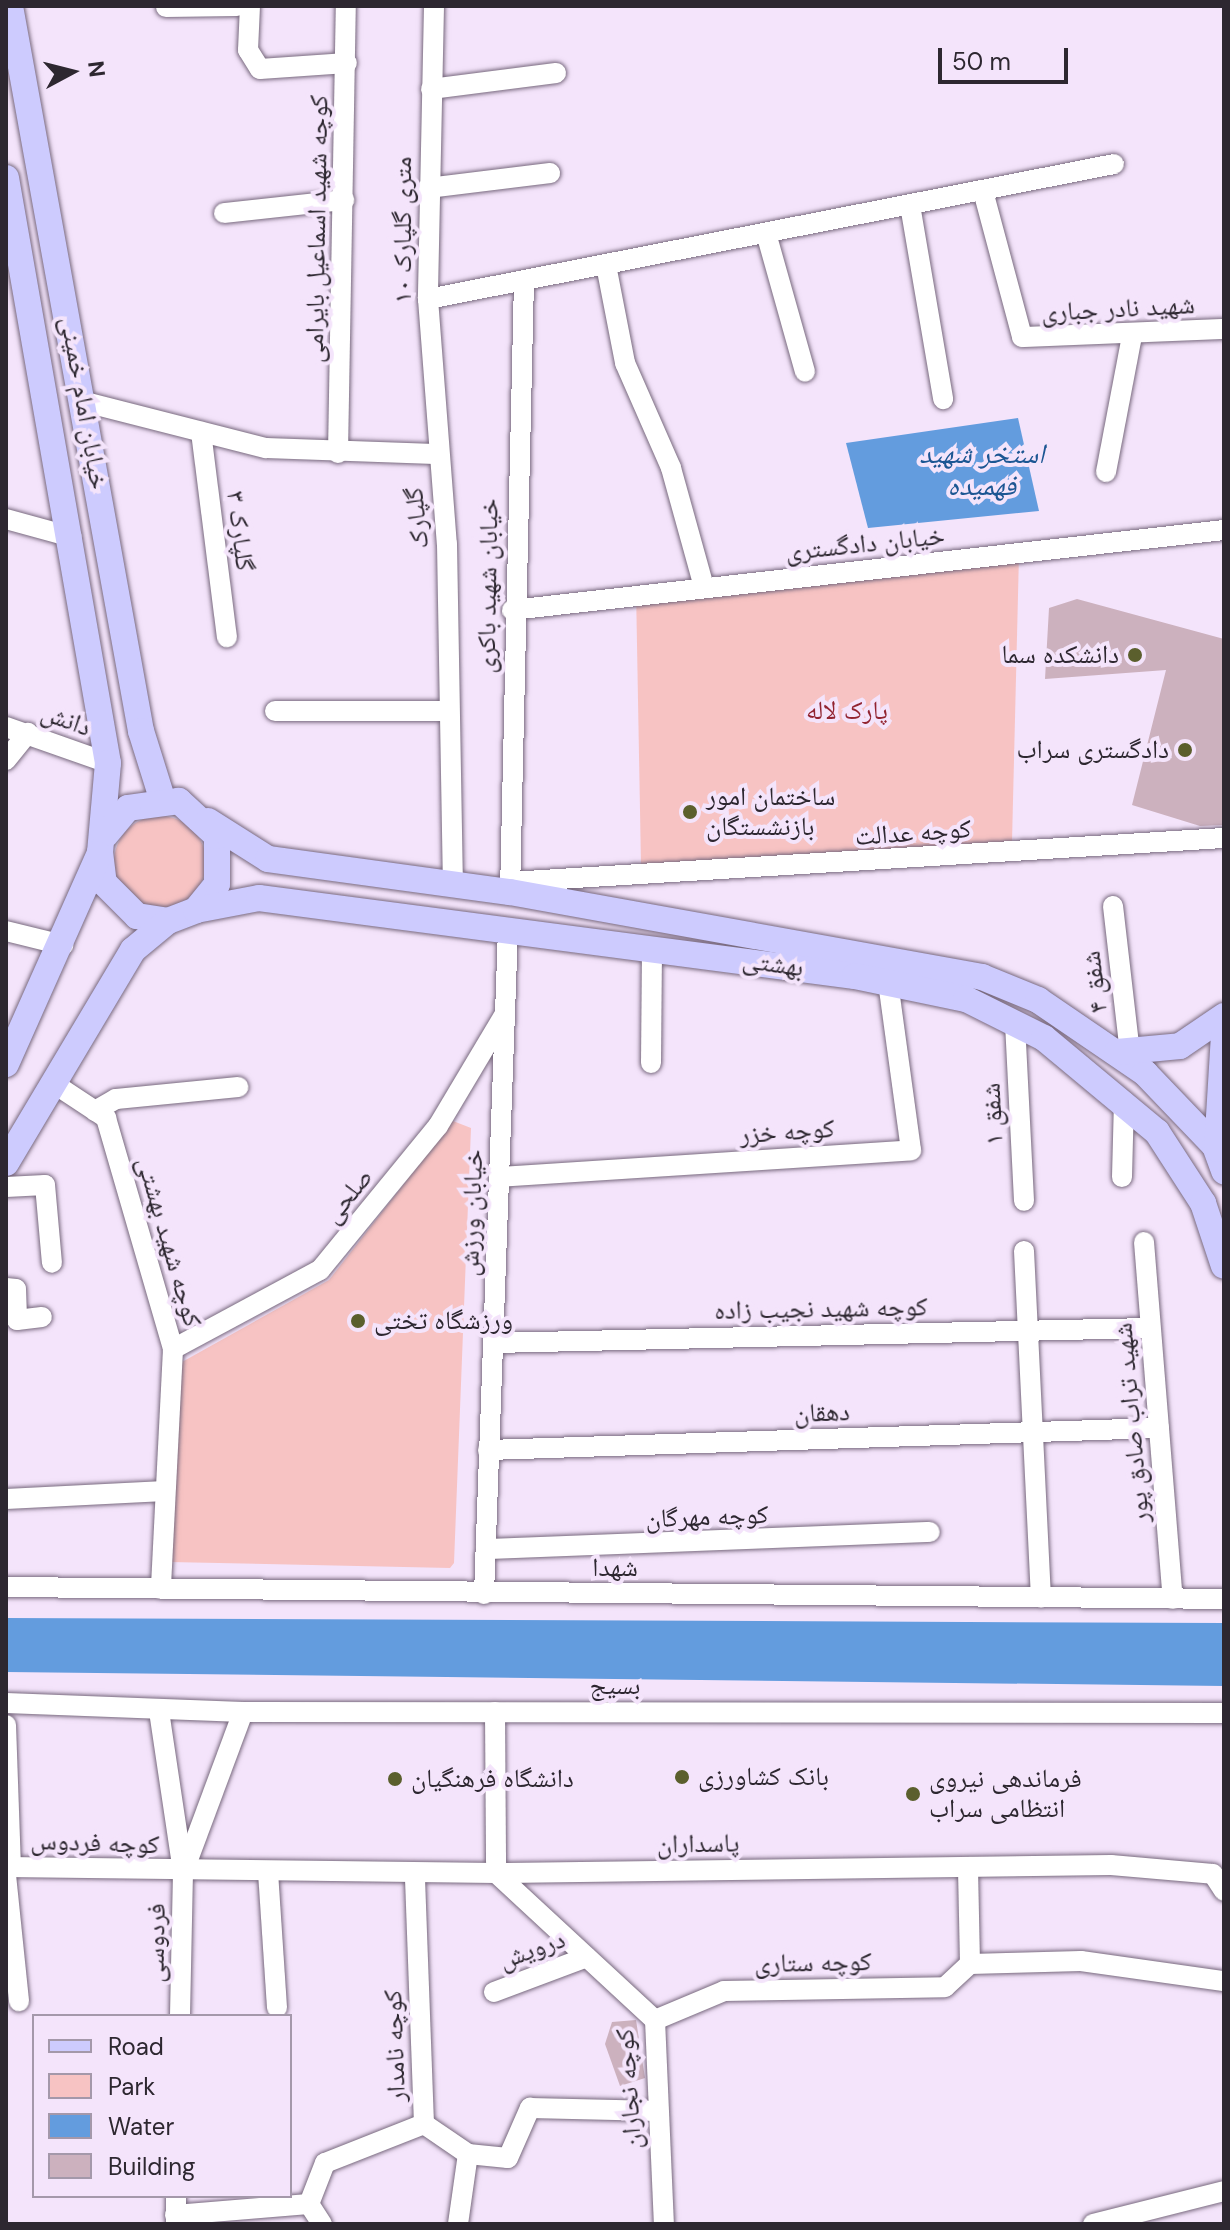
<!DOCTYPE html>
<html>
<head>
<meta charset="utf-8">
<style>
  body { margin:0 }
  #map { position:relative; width:1230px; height:2230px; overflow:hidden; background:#f4e4fb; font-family:"DM Sans","Noto Naskh Arabic",sans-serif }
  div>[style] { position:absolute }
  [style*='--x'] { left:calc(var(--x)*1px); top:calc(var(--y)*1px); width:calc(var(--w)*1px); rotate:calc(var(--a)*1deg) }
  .green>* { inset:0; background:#f7c3c3 }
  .round { border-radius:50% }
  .water>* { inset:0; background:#639cde }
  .building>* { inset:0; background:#ccb1be }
  .roads { filter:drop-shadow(0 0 2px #78697e) drop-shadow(0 0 2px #78697e) }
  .minor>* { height:20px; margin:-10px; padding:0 10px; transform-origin:10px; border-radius:10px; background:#fff }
  .major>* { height:26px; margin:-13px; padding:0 13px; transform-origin:13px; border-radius:13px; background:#cdcbfe }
  .dots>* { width:22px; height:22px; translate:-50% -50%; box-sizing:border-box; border:4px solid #f4e4fb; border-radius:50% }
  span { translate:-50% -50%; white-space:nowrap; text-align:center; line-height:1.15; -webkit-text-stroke:8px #f4e4fb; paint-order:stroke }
  .street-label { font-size:26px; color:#2d2730 }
  .poi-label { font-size:26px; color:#2d2730 }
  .right { translate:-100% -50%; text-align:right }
  .left { translate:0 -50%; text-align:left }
  .park-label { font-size:26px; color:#922431 }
  .water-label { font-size:28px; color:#1c5693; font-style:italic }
  .frame { position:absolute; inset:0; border:8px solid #2d2730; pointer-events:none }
  .legend { position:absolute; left:32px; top:2014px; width:260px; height:184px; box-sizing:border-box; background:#f4e4fb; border:2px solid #a498aa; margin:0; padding:10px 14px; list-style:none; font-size:24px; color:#2d2730 }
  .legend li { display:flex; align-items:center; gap:16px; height:40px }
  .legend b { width:40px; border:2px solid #a498aa }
  .north { position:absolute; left:32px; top:32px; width:80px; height:80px; -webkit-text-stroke:6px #f4e4fb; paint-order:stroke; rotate:83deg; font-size:22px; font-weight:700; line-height:32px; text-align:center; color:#2d2730 }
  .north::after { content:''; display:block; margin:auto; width:28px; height:36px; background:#2d2730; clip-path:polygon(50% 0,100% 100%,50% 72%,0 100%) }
  .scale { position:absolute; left:938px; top:48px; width:130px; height:36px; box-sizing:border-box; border:4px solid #2d2730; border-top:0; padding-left:10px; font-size:24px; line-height:28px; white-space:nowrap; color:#2d2730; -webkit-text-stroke:6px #f4e4fb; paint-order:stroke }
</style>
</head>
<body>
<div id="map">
  <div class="green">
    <div style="clip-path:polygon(1019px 554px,1012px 842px,641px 865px,636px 589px)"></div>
    <div class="round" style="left:114px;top:816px;width:92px;height:92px"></div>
    <div style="clip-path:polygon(453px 1121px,471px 1128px,454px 1563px,450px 1568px,169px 1562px,182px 1362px,329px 1280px)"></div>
  </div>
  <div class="water">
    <div style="clip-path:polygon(1018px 418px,1039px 511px,868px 528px,846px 443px)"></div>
    <div style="clip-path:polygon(6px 1618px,1224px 1623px,1224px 1686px,6px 1672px)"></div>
  </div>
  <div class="building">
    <div style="clip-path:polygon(1077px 599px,1224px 639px,1224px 825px,1200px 826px,1132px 805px,1166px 670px,1045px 679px,1049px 608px)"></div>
    <div style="clip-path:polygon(636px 2020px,645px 2078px,620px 2086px,605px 2044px,612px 2022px)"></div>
  </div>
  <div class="roads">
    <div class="minor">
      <div style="--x:250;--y:6;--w:44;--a:92.6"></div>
      <div style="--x:248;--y:50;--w:22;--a:58"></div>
      <div style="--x:260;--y:69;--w:87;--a:-3.9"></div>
      <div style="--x:434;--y:6;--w:293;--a:91.2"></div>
      <div style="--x:428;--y:299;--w:246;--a:85.6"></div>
      <div style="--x:447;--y:544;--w:340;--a:89"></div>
      <div style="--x:166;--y:7;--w:71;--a:-0.8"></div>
      <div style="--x:431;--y:89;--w:126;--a:-7.3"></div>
      <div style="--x:428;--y:188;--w:123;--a:-7"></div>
      <div style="--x:983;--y:191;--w:151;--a:75"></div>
      <div style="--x:1022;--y:337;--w:202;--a:-2.3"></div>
      <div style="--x:910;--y:205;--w:197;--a:80.3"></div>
      <div style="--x:224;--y:213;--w:121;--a:-6.2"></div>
      <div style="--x:766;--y:233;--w:144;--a:74.3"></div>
      <div style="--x:606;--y:265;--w:100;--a:79"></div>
      <div style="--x:625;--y:363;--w:115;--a:66.3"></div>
      <div style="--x:671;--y:468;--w:119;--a:74.5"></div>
      <div style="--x:428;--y:299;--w:699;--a:-11.13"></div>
      <div style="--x:85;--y:402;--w:187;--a:14.3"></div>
      <div style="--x:266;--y:448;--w:169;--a:2"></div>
      <div style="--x:201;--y:432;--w:207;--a:82.8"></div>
      <div style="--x:338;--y:453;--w:447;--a:-89"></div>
      <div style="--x:1106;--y:472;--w:138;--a:-79.2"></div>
      <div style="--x:6;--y:519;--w:68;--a:15.3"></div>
      <div style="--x:512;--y:610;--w:716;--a:-6.41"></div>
      <div style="--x:275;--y:711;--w:172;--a:0"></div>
      <div style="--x:6;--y:727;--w:108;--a:19.4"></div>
      <div style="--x:6;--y:760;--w:35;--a:-51"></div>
      <div style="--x:510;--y:882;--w:715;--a:-3.53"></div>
      <div style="--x:510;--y:892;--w:611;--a:-88.69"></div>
      <div style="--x:1113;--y:906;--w:147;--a:83.4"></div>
      <div style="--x:6;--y:931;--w:59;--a:13.8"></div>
      <div style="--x:1015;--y:1023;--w:178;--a:87.1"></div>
      <div style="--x:651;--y:1063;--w:115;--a:-89.5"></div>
      <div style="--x:53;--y:1083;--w:64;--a:33.4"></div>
      <div style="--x:106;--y:1118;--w:241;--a:73.8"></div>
      <div style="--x:173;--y:1349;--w:240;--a:92.9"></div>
      <div style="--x:95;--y:1111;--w:24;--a:-30"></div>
      <div style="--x:116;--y:1099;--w:123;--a:-5.6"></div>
      <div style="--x:499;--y:1177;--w:413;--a:-3.7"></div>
      <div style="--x:911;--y:1150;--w:169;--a:-97.8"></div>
      <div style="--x:1122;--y:1177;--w:76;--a:-88.5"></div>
      <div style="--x:6;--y:1187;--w:39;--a:-3"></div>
      <div style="--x:45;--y:1185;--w:78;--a:84.9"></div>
      <div style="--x:1144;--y:1242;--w:358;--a:85.4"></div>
      <div style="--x:1024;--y:1251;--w:347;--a:87.2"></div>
      <div style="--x:6;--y:1288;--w:10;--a:6"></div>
      <div style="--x:16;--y:1289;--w:31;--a:88"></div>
      <div style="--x:17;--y:1320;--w:25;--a:-7"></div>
      <div style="--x:493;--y:1343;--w:657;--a:-1.31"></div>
      <div style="--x:173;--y:1349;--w:167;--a:-28.3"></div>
      <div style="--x:320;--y:1270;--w:186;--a:-50.7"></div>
      <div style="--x:438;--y:1126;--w:127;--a:-59.2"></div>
      <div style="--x:488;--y:1450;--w:671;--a:-1.88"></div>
      <div style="--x:6;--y:1499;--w:159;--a:-2.9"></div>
      <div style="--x:486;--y:1549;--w:444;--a:-2.2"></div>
      <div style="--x:6;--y:1587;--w:1218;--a:0.56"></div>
      <div style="--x:484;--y:1594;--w:665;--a:-87.93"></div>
      <div style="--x:6;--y:1703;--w:237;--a:2.2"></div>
      <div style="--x:243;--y:1712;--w:981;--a:0.06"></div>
      <div style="--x:159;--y:1711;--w:163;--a:81.5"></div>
      <div style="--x:183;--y:1872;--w:144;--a:91.2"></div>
      <div style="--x:495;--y:1712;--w:161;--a:89.6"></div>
      <div style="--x:496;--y:1873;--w:217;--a:42.8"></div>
      <div style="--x:655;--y:2020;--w:204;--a:87.5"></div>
      <div style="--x:6;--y:1725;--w:142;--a:88"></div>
      <div style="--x:6;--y:1867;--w:490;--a:0.7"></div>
      <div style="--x:496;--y:1873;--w:615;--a:-0.75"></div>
      <div style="--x:1111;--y:1865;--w:102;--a:5"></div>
      <div style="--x:1213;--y:1874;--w:20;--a:57"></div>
      <div style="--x:185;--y:1868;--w:166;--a:-69.6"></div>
      <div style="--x:268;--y:1872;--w:136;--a:86.2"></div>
      <div style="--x:6;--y:1875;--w:127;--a:84.1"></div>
      <div style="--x:970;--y:1964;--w:111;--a:-1.5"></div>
      <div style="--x:1081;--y:1961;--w:144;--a:8"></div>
      <div style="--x:494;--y:1992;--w:99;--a:-20.6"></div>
      <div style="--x:655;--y:2020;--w:75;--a:-22.8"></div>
      <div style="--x:724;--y:1991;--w:221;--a:-1"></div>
      <div style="--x:945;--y:1987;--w:34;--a:-43"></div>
      <div style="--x:970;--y:1964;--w:97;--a:-91.2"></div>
      <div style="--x:424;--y:2124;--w:53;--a:34.3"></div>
      <div style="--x:468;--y:2154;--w:40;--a:5.7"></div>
      <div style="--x:508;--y:2158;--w:55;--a:-66.3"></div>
      <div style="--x:530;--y:2108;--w:128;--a:1.3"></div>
      <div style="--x:309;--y:2204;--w:24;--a:57"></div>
      <div style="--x:175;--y:2215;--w:134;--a:-4.7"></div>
      <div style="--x:309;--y:2204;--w:44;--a:-68.7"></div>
      <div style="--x:325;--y:2163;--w:106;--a:-21.5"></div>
      <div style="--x:424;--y:2124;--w:251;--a:-92.1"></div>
      <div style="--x:176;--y:2224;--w:28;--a:-90"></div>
      <div style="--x:458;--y:2224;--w:71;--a:-81.9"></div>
      <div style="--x:1093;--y:2224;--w:135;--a:-14.1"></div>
    </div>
    <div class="major">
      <div style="--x:10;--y:6;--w:737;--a:79.76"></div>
      <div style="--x:141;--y:731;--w:70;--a:72.6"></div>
      <div style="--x:6;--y:178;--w:594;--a:80.11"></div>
      <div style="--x:108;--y:763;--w:89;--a:95.1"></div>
      <div style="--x:100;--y:852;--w:31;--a:83"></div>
      <div style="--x:104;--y:883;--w:47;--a:45"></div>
      <div style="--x:137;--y:916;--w:31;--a:9"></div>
      <div style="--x:168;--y:921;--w:30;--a:-21"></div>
      <div style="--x:196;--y:910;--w:33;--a:-51"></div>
      <div style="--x:217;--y:884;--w:48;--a:-90"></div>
      <div style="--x:217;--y:836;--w:52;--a:-137.4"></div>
      <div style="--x:179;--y:801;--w:51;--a:172.2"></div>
      <div style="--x:128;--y:808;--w:35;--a:130"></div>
      <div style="--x:208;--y:821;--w:71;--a:32.3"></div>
      <div style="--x:268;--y:859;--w:244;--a:7.8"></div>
      <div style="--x:510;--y:892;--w:480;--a:10.2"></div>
      <div style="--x:982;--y:977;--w:61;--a:22.3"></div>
      <div style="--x:1038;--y:1000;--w:130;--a:34.3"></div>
      <div style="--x:1145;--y:1073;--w:101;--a:46.2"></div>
      <div style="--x:1215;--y:1146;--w:27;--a:70"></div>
      <div style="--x:196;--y:910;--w:64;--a:-10.8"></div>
      <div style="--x:259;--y:898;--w:601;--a:7.46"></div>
      <div style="--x:855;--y:976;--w:113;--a:11.7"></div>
      <div style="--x:966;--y:999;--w:87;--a:26.6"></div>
      <div style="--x:1044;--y:1038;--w:147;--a:39.8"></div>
      <div style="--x:1157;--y:1132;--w:85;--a:57.1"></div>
      <div style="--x:1203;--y:1203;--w:66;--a:71.6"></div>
      <div style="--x:1117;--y:1052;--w:63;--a:-5.4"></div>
      <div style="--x:1180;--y:1046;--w:53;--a:-34.3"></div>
      <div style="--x:6;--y:1064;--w:229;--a:-66"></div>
      <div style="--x:1217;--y:1149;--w:113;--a:-86.5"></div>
      <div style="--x:6;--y:1163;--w:248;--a:-59.2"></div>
      <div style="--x:133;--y:950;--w:45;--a:-39.6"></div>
    </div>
  </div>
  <div class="dots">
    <div style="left:1135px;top:655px;background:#5b5f2d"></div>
    <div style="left:1185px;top:750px;background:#5b5f2d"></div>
    <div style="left:690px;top:812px;background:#5b5f2d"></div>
    <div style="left:358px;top:1321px;background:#5b5f2d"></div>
    <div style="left:682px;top:1777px;background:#5b5f2d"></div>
    <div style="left:395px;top:1779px;background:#5b5f2d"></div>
    <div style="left:913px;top:1794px;background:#5b5f2d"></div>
  </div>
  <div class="street-label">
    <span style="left:317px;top:229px;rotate:-89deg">کوچه شهید اسماعیل بایرامی</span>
    <span style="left:403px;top:230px;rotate:-90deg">۱۰ متری گلپارک</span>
    <span style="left:1118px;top:309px;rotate:-3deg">شهید نادر جباری</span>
    <span style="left:84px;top:403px;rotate:80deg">خیابان امام خمینی</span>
    <span style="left:417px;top:518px;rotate:-96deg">گلپارک</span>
    <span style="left:240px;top:531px;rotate:83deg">گلپارک ۳</span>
    <span style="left:865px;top:544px;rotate:-6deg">خیابان دادگستری</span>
    <span style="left:488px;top:586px;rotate:-89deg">خیابان شهید باکری</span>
    <span style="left:66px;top:720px;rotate:20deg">دانش</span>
    <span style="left:913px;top:833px;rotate:-4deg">کوچه عدالت</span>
    <span style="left:773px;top:964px;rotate:8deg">بهشتی</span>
    <span style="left:1095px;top:982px;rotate:-97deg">شفق ۴</span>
    <span style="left:993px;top:1114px;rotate:-93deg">شفق ۱</span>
    <span style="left:787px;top:1132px;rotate:-4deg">کوچه خزر</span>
    <span style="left:348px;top:1196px;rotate:-51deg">صلحی</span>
    <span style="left:472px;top:1213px;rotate:-88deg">خیابان ورزش</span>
    <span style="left:169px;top:1242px;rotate:74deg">کوچه شهید بهشتی</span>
    <span style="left:821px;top:1309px;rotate:-1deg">کوچه شهید نجیب زاده</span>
    <span style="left:822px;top:1413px;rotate:-2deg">دهقان</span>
    <span style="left:1132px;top:1423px;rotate:-95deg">شهید تراب صادق پور</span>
    <span style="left:707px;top:1517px;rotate:-2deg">کوچه مهرگان</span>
    <span style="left:615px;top:1568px">شهدا</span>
    <span style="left:615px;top:1686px">بسیج</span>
    <span style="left:95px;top:1843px;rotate:2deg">کوچه فردوس</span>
    <span style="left:698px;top:1844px;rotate:-1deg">پاسداران</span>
    <span style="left:156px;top:1943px;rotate:-89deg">فردوسی</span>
    <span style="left:532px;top:1950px;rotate:-20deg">درویش</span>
    <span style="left:813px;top:1963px;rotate:-1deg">کوچه ستاری</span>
    <span style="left:395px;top:2046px;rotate:-92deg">کوچه نامدار</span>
    <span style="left:629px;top:2089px;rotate:-94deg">کوچه نجاران</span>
  </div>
  <div class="poi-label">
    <span class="right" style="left:1119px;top:655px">دانشکده سما</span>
    <span class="right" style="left:1169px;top:750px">دادگستری سراب</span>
    <span class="left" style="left:706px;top:812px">ساختمان امور<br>بازنشستگان</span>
    <span class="left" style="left:374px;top:1321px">ورزشگاه تختی</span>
    <span class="left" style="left:698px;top:1777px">بانک کشاورزی</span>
    <span class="left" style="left:411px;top:1779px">دانشگاه فرهنگیان</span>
    <span class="left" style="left:929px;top:1794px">فرماندهی نیروی<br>انتظامی سراب</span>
  </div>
  <div class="park-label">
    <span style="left:847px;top:711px">پارک لاله</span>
  </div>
  <div class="water-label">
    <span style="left:982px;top:470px">استخر شهید<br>فهمیده</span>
  </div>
  <div class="frame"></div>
  <ul class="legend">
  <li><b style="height:10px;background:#cdcbfe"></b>Road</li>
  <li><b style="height:22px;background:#f7c3c3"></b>Park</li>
  <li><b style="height:22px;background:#639cde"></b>Water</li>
  <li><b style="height:22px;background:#ccb1be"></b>Building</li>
  </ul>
  <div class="north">N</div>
  <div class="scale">50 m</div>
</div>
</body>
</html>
